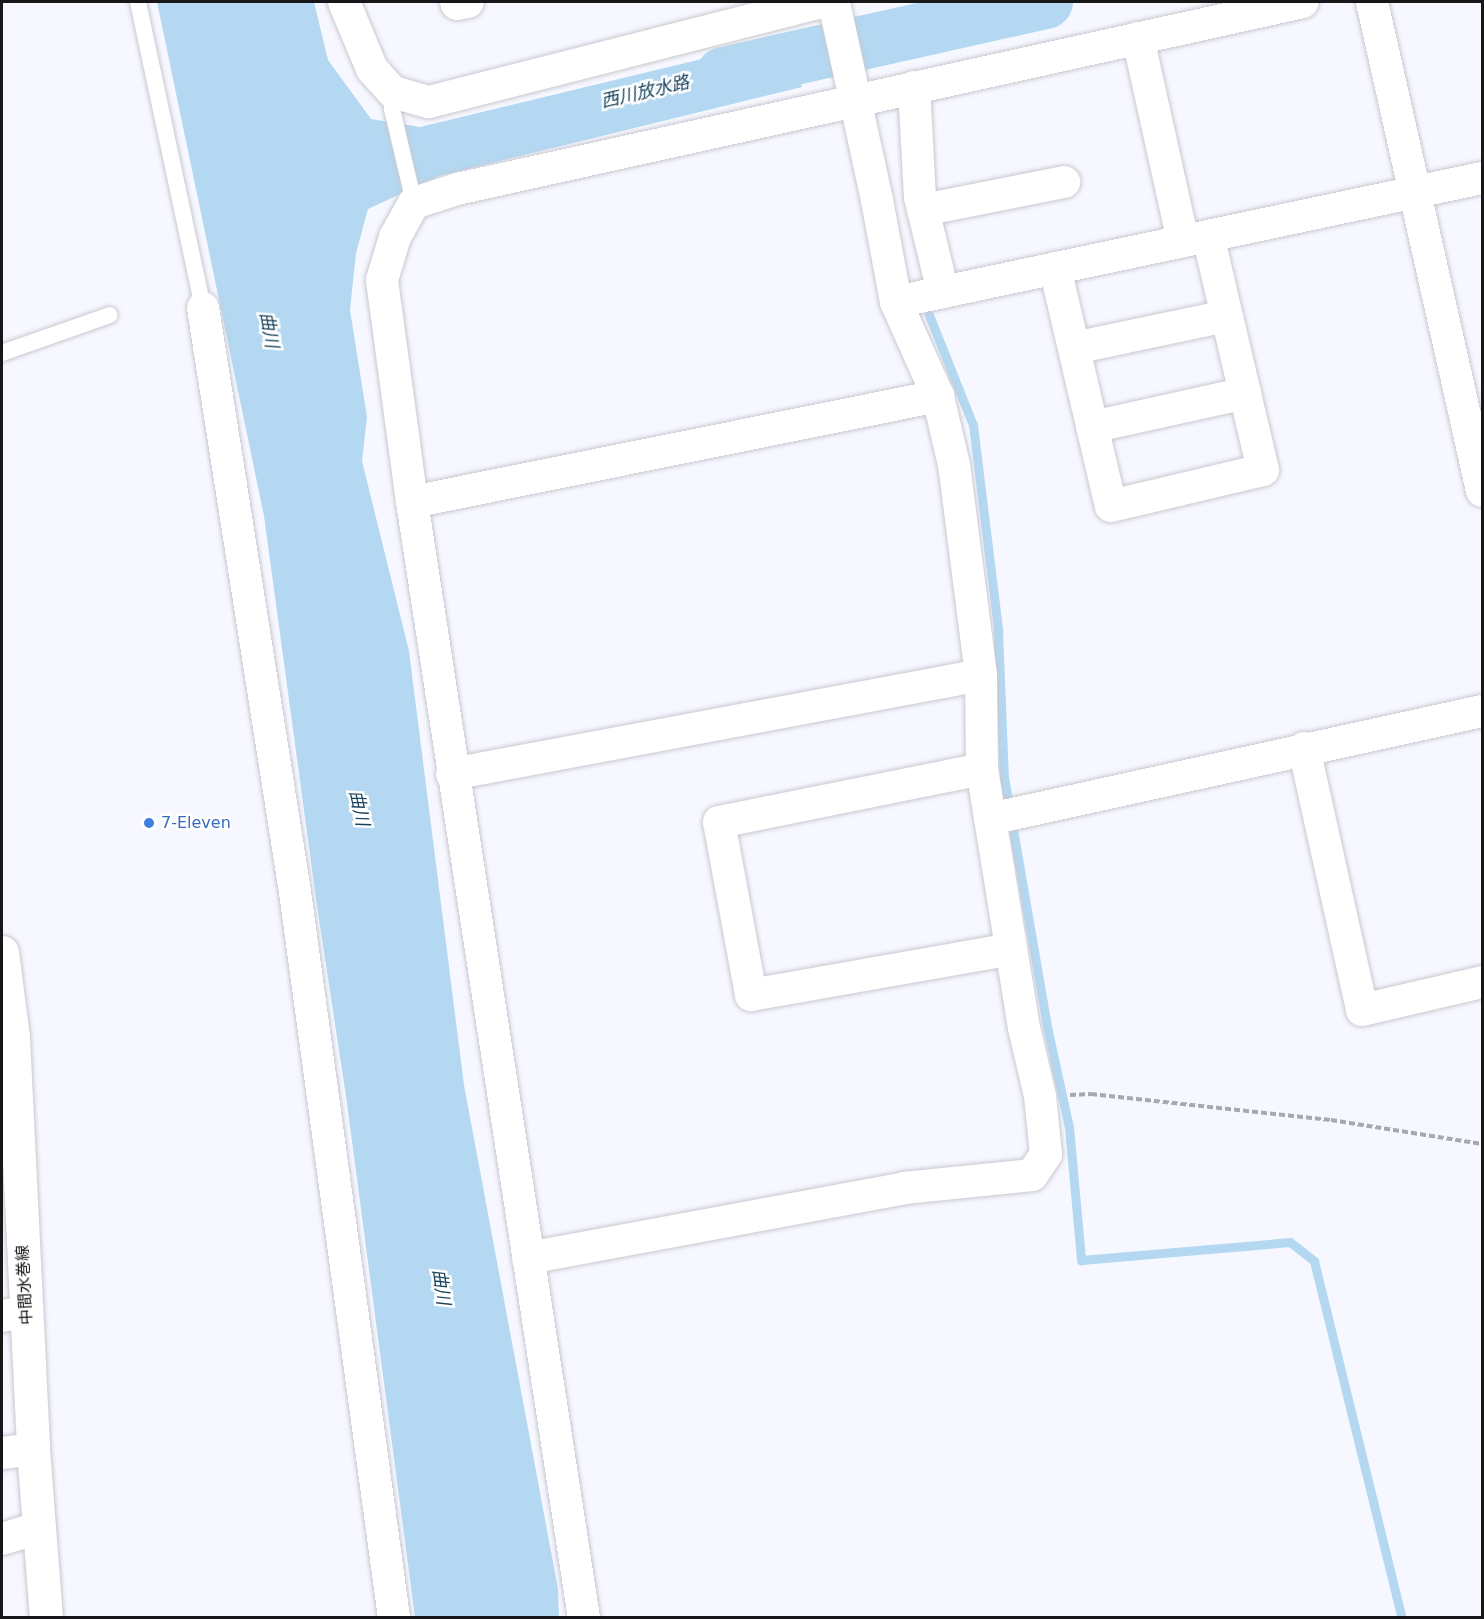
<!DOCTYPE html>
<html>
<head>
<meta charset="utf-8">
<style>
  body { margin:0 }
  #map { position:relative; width:1484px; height:1619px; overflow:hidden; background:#f7f8ff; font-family:"DejaVu Sans","Noto Sans JP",sans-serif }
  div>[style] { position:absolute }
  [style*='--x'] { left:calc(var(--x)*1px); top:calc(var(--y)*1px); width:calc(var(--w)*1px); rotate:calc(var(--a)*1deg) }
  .water>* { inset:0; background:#b4d8f1 }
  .stream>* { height:9px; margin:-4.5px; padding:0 4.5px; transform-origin:4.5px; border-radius:4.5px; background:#b4d8f1 }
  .river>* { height:54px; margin:-27px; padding:0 27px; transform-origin:27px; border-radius:27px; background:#b4d8f1 }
  .path>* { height:4px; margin-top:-2px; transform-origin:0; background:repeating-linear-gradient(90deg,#a8a9af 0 6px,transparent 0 9px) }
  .roads { filter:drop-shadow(0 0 2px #c8c8d1) drop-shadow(0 0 2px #c8c8d1) }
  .lane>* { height:16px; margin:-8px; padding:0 8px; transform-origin:8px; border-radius:8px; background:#fff }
  .street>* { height:32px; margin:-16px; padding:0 16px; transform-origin:16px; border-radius:16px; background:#fff }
  .secondary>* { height:33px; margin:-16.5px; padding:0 16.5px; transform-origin:16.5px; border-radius:16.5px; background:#fff }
  .dots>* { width:16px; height:16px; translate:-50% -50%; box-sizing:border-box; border:3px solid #fff; border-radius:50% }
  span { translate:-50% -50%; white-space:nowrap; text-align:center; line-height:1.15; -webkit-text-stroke:5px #fff; paint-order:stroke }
  .shop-label { font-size:16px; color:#366cbe }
  .left { translate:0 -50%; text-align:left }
  .street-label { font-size:16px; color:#17171a }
  .water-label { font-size:18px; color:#1a445d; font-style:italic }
  .frame { position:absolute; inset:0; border:3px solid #17171a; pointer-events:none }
</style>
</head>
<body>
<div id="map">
  <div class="water">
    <div style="clip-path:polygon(157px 2px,314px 2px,328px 60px,371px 119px,420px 127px,789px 38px,802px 87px,439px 176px,368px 209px,356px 253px,350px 310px,367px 417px,362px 461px,409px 651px,464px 1085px,558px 1589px,559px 1617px,415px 1617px,346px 1096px,317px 906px,264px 516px)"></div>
  </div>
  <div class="stream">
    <div style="--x:929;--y:315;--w:118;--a:68.2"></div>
    <div style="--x:973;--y:425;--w:207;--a:83"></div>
    <div style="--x:998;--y:630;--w:147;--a:87.7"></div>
    <div style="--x:1004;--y:777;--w:258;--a:80.2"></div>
    <div style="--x:1048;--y:1031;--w:98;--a:77.7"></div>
    <div style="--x:1069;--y:1127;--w:134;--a:84.8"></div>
    <div style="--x:1081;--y:1260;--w:210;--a:-4.9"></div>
    <div style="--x:1290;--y:1242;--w:31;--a:38"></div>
    <div style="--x:1314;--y:1261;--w:368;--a:76.2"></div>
  </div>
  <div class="river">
    <div style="--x:723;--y:74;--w:331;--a:-12.6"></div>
  </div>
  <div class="path">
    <div style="--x:1070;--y:1095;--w:21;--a:-3"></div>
    <div style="--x:1091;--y:1094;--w:241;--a:6.2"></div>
    <div style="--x:1331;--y:1120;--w:153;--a:9"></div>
  </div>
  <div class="roads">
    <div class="lane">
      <div style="--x:138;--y:2;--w:313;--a:78"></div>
      <div style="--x:393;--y:92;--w:17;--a:93"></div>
      <div style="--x:392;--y:109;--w:97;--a:76.8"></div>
      <div style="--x:2;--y:353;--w:114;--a:-19.4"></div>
    </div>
    <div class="street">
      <div style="--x:344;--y:2;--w:73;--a:67.3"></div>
      <div style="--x:372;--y:69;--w:31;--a:48"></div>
      <div style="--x:393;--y:92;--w:37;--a:16"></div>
      <div style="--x:429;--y:102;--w:406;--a:-14.3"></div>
      <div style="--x:456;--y:2;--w:2;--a:63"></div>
      <div style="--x:457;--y:4;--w:11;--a:-10"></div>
      <div style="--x:1372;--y:2;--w:501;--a:77.32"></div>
      <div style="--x:1138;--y:38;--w:208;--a:77.5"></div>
      <div style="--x:914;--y:87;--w:110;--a:86.9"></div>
      <div style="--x:920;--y:197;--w:98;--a:76.4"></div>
      <div style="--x:923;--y:210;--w:144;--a:-11.2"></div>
      <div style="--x:1055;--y:268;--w:244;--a:76.8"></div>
      <div style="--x:1111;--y:506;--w:156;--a:-13.3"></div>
      <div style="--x:1263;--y:470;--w:240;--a:-103.2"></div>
      <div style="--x:896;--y:302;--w:599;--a:-11.95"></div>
      <div style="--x:203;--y:308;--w:591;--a:81.05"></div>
      <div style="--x:295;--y:892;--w:733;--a:82.23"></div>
      <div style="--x:1074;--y:348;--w:155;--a:-11.9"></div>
      <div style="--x:1092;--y:427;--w:157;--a:-12.5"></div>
      <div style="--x:412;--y:502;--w:537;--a:-11.39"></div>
      <div style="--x:1304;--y:748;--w:268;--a:77.5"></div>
      <div style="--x:1362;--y:1010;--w:123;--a:-13.1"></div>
      <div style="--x:982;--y:769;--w:268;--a:168.6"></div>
      <div style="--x:719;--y:822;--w:176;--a:79.5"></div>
      <div style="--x:751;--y:995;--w:264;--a:-10"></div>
      <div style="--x:452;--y:774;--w:538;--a:-10.6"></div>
      <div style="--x:990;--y:819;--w:504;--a:-12.38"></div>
      <div style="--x:528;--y:1258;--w:382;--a:-10.5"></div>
      <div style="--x:904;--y:1188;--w:129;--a:-5.8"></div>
      <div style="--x:1032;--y:1175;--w:25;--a:-56"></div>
      <div style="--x:1046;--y:1154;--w:58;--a:-95.9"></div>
      <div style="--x:1040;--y:1096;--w:70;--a:-103.2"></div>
      <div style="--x:1024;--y:1028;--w:262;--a:-99.2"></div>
      <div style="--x:982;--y:769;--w:94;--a:-90.6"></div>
      <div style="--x:981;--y:675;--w:212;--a:-97.3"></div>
      <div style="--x:954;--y:465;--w:71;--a:-103.1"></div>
      <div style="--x:938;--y:396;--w:103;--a:-114.1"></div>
      <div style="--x:896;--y:302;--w:104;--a:-100.6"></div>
      <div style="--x:877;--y:200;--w:203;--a:-102.3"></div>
      <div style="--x:2;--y:1316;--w:24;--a:-9"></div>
      <div style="--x:2;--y:1453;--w:31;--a:-7"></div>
      <div style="--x:2;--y:1539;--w:39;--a:-17"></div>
      <div style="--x:584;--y:1618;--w:1129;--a:-98.76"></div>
      <div style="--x:412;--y:502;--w:224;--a:-97.7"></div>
      <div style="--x:382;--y:280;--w:45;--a:-73.2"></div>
      <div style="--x:395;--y:237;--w:39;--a:-61"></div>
      <div style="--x:414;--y:203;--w:45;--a:-18"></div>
      <div style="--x:457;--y:189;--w:866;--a:-12.46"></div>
    </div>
    <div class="secondary">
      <div style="--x:2;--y:952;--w:86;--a:82.6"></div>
      <div style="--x:13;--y:1037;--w:412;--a:87.2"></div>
      <div style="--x:33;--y:1449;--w:169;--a:85.6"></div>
    </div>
  </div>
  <div class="dots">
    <div style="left:149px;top:823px;background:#3f7fe0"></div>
  </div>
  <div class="shop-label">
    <span class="left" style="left:161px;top:823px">7-Eleven</span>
  </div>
  <div class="street-label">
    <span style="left:25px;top:1285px;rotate:-93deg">中間水巻線</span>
  </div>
  <div class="water-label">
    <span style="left:645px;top:92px;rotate:-13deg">西川放水路</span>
    <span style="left:269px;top:330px;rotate:80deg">曲川</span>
    <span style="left:359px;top:808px;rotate:78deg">曲川</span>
    <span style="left:441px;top:1287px;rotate:82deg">曲川</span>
  </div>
  <div class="frame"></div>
</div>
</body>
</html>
